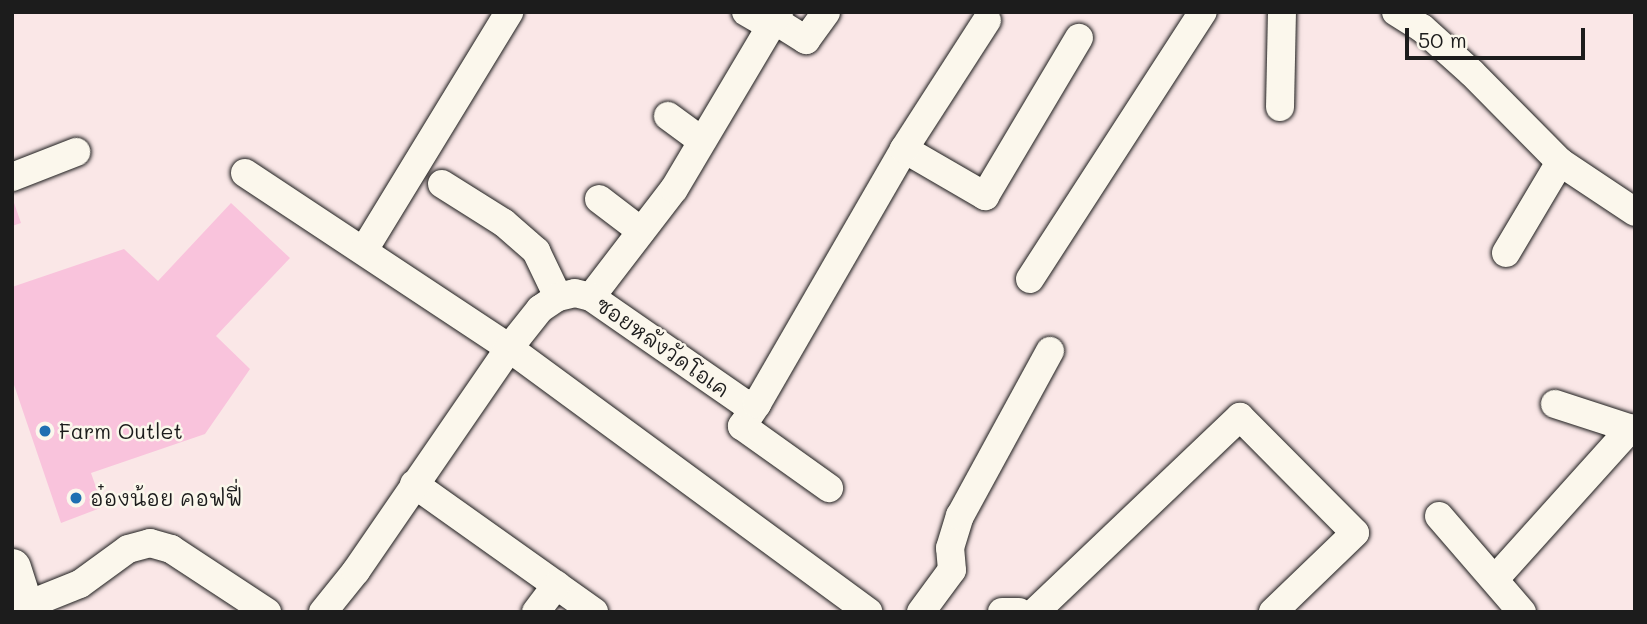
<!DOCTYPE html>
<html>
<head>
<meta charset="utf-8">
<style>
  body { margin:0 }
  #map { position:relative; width:1647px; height:624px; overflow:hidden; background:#fae7e7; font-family:Mali,"Playpen Sans Thai",sans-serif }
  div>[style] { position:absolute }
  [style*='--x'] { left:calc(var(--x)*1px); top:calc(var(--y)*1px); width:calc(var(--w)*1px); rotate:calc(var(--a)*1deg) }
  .building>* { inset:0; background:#f9c3dc }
  .roads { filter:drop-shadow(0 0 2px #1c1c1c) drop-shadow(0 0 2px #1c1c1c) }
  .minor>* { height:28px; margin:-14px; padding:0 14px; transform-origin:14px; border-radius:14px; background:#fbf7ec }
  .highway>* { height:38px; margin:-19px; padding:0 19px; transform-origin:19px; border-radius:19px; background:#fbf7ec }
  .dots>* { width:19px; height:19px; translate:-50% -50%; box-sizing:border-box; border:4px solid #fbf7ec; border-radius:50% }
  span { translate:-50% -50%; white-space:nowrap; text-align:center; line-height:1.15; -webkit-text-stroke:5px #fbf7ec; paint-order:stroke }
  .street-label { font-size:21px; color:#1c1c1c }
  .poi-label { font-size:21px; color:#1c1c1c }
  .left { translate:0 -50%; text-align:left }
  .frame { position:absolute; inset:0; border:14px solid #1c1c1c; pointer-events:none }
  .scale { position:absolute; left:1405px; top:28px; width:180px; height:32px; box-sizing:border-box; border:4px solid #1c1c1c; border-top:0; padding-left:9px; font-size:21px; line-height:24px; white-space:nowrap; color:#1c1c1c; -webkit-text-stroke:5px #fbf7ec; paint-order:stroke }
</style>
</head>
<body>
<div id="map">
  <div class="building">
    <div style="clip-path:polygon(12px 197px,21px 223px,12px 226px)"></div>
    <div style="clip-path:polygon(231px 203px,290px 258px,216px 336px,250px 369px,205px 434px,91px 473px,103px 507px,61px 523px,12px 379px,12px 287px,124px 249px,158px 281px)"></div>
  </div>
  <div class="roads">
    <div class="minor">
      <div style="--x:746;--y:12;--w:28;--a:30"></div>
      <div style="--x:1396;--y:12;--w:31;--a:32"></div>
      <div style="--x:1422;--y:28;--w:67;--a:42"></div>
      <div style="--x:1472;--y:73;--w:125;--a:45.3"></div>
      <div style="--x:1560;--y:162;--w:90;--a:33.7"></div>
      <div style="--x:774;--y:20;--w:38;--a:32"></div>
      <div style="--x:806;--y:40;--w:34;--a:-54"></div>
      <div style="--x:1280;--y:107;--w:95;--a:-88.8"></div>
      <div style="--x:668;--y:116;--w:42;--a:36.3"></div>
      <div style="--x:904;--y:149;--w:94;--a:30.1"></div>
      <div style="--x:985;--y:196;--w:184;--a:-59.3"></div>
      <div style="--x:245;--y:173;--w:317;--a:33.5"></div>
      <div style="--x:509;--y:348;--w:446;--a:36.3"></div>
      <div style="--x:12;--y:177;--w:69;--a:-21.3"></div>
      <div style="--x:442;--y:184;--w:73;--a:32.2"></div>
      <div style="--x:504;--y:223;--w:43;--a:41.2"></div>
      <div style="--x:536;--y:251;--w:51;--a:64.4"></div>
      <div style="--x:599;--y:199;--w:53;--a:37.3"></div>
      <div style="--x:364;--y:250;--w:279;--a:-58.6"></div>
      <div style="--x:1506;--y:253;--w:106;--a:-59.3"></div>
      <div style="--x:1030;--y:279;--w:318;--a:-57.1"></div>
      <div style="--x:591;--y:297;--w:136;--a:-52.5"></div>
      <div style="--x:674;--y:189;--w:206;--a:-59.3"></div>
      <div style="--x:757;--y:404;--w:27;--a:124"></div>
      <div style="--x:742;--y:426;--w:107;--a:35.5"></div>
      <div style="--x:1555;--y:404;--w:84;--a:18"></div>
      <div style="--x:414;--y:484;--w:221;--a:35.4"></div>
      <div style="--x:1439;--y:516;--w:127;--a:49.2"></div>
      <div style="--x:1495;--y:579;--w:203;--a:-48"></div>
      <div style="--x:25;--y:606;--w:59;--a:-21.8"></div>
      <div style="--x:80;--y:584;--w:59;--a:-36.1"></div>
      <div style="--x:128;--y:549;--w:23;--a:-15"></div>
      <div style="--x:150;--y:543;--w:22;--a:16"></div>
      <div style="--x:171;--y:549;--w:115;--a:33.3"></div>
      <div style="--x:323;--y:612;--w:53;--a:-51.2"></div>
      <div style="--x:356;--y:571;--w:270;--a:-55.5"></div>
      <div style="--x:509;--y:348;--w:50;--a:-51.5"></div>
      <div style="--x:540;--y:309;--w:22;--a:-34"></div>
      <div style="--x:558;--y:297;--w:17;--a:-13"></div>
      <div style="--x:575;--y:293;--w:16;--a:14"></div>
      <div style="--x:591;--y:297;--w:186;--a:34.7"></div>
      <div style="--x:744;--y:403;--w:13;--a:4"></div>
      <div style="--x:757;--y:404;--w:294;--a:-60"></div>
      <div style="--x:904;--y:149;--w:153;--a:-57.2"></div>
      <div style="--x:536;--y:612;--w:34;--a:-53"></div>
      <div style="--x:921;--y:612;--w:52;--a:-53.6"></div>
      <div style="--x:952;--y:570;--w:22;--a:-95"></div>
      <div style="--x:950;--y:548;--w:34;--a:-73"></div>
      <div style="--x:960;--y:516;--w:188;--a:-61.4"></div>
      <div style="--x:1002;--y:612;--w:17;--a:0"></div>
      <div style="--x:1035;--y:612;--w:283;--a:-43.6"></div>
      <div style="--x:1240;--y:417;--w:163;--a:45.2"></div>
      <div style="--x:1355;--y:533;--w:114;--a:136.1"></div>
    </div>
    <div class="highway">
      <div style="--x:12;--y:568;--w:46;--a:72.3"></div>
    </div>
  </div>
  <div class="dots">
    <div style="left:45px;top:431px;background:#1f6fb2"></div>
    <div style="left:76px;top:498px;background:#1f6fb2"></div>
  </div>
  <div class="street-label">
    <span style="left:663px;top:347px;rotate:35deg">ซอยหลังวัดโอเค</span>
  </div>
  <div class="poi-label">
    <span class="left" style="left:59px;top:431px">Farm Outlet</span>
    <span class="left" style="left:90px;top:498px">อ๋องน้อย คอฟฟี่</span>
  </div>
  <div class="frame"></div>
  <div class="scale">50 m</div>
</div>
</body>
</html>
